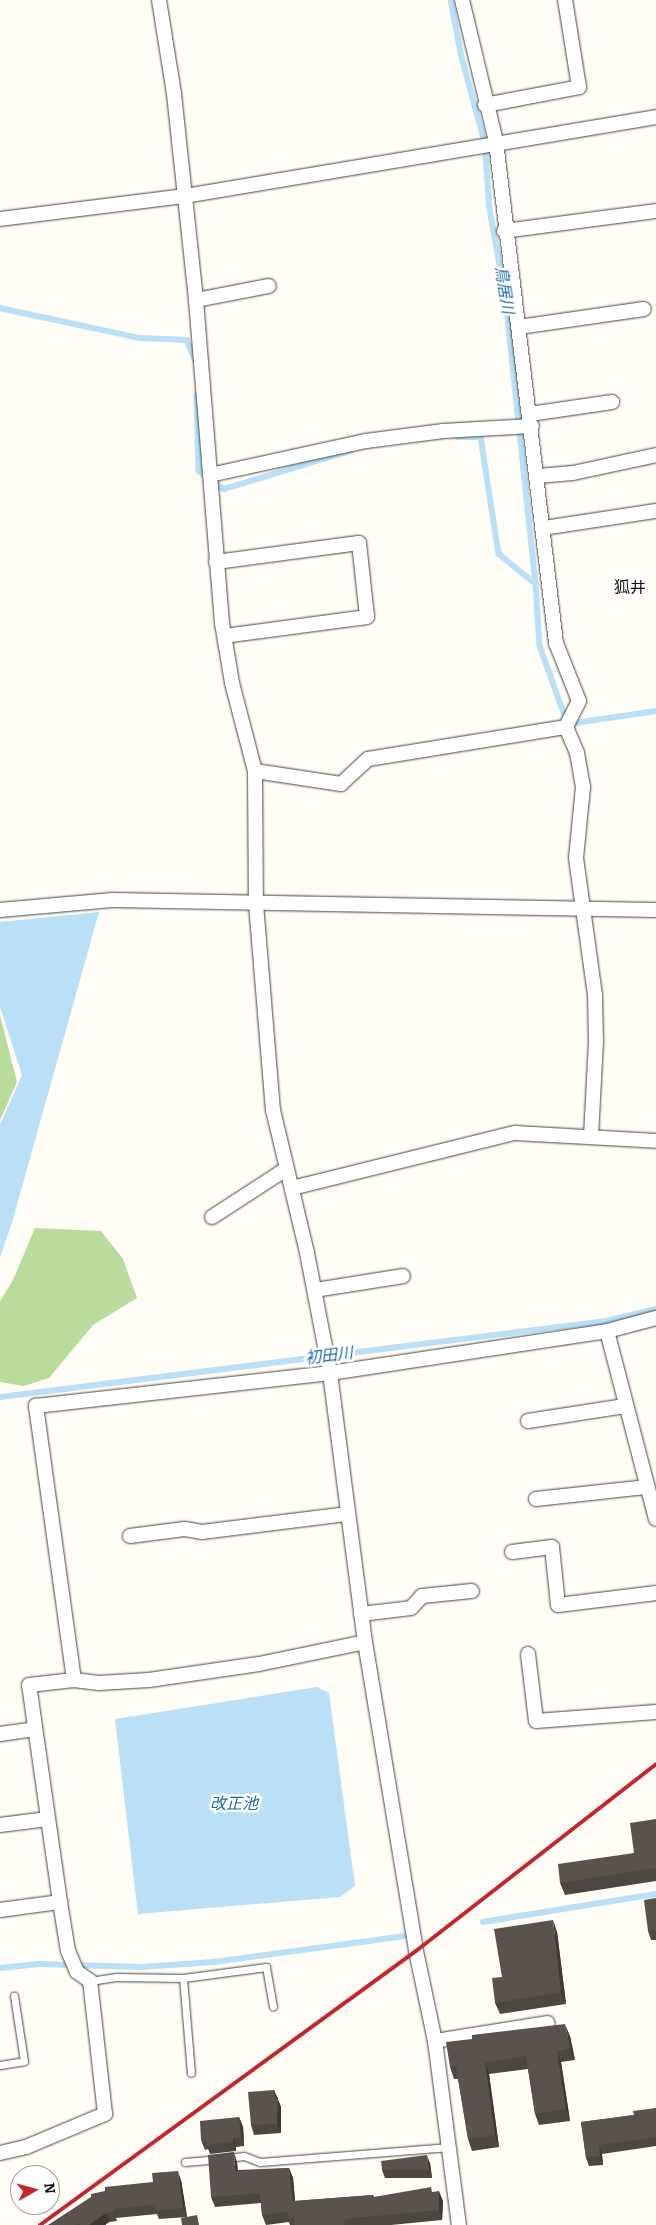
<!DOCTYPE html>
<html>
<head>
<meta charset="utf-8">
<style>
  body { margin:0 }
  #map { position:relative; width:656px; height:2225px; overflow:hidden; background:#fffdf5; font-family:Bitter,"Noto Sans JP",serif }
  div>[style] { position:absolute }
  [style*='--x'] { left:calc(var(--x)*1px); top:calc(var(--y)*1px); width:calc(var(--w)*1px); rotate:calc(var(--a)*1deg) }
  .forest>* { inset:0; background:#b9dc9c }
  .water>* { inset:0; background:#b9e0f7 }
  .stream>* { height:5.5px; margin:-2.75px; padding:0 2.75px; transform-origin:2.75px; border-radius:2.75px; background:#b9e0f7 }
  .roads { filter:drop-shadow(0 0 1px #444) drop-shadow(0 0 1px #444) }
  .service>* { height:7px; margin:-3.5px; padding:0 3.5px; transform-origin:3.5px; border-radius:3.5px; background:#fff }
  .minor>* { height:14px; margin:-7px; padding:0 7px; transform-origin:7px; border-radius:7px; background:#fff }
  .rail>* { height:4px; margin:-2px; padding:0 2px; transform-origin:2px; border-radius:2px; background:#c4262e }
  .wall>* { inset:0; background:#4d4742 }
  .shaded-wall>* { inset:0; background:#3f3936 }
  .building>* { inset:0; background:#5a524d }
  span { translate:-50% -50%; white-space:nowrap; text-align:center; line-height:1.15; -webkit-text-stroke:5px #fff; paint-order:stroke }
  .water-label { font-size:16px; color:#1768a6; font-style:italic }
  .neighbourhood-label { font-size:16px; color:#111 }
  .north { position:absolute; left:10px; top:2165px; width:50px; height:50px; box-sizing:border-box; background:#fff; border:1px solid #a0a0a0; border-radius:50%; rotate:83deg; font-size:14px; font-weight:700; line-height:20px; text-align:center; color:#111 }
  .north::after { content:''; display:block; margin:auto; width:18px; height:22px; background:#c4262e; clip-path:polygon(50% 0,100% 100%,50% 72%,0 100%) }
</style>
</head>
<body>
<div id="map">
  <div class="forest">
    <div style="clip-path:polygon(0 1015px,17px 1082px,0 1120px)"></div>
    <div style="clip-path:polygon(35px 1228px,101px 1231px,123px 1259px,137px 1298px,93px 1325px,49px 1378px,24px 1386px,0 1382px,0 1301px,13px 1280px)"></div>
  </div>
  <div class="water">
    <div style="clip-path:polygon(99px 912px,11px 1226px,0 1257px,0 1125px,22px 1075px,0 1007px,0 922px)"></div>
    <div style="clip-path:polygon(317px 1687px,329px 1693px,355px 1886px,340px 1897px,138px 1914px,115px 1719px)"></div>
  </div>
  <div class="stream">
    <div style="--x:451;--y:0;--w:58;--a:79.1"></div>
    <div style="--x:462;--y:57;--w:89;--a:75"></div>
    <div style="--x:485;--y:143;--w:66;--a:85.7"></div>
    <div style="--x:490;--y:209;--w:91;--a:79.9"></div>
    <div style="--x:506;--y:299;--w:287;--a:84"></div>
    <div style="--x:0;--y:308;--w:143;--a:12.1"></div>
    <div style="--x:140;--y:338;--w:47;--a:2.4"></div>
    <div style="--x:187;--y:340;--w:23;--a:67"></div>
    <div style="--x:197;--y:395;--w:76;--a:88.5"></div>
    <div style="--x:199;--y:471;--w:31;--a:36"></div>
    <div style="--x:224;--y:489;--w:132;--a:-16.8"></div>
    <div style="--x:458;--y:437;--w:23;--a:0"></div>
    <div style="--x:481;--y:437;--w:118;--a:81.3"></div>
    <div style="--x:499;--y:554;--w:48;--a:39"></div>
    <div style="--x:536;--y:584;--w:62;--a:86.3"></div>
    <div style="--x:540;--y:646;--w:83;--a:70.3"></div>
    <div style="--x:568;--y:724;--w:89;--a:-8.4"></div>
    <div style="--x:0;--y:1397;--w:611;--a:-7.15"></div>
    <div style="--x:606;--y:1321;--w:51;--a:-13.5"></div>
    <div style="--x:483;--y:1922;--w:175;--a:-9.2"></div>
    <div style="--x:0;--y:1968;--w:38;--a:-6"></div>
    <div style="--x:38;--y:1964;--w:104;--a:1.7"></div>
    <div style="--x:142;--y:1967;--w:72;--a:-4"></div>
    <div style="--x:214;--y:1962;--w:195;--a:-7.7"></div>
  </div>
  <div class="roads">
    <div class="service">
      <div style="--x:183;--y:1978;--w:95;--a:85.2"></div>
      <div style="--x:90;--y:1981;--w:26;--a:-9"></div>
      <div style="--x:116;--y:1977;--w:67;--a:0.9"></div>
      <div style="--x:183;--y:1978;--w:84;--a:-7.5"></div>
      <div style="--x:266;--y:1967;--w:40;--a:80"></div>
      <div style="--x:0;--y:2065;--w:24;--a:-9"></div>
      <div style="--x:24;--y:2061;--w:66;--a:-98.7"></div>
      <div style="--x:227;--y:2158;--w:17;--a:-7"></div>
      <div style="--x:244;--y:2156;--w:17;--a:21"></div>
      <div style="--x:260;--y:2162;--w:190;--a:-4.5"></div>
      <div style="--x:185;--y:2162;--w:32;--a:-5"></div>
    </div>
    <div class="minor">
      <div style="--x:159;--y:0;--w:95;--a:80.9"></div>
      <div style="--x:174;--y:94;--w:207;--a:83.9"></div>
      <div style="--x:196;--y:300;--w:324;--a:85.4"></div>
      <div style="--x:222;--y:623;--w:61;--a:80.5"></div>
      <div style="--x:232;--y:683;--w:91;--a:75.4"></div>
      <div style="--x:255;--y:771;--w:133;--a:89.6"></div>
      <div style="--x:256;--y:904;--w:207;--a:85.3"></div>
      <div style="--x:273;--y:1110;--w:147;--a:76.6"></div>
      <div style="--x:307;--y:1253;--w:122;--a:79.1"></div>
      <div style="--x:330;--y:1373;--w:271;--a:82.6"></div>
      <div style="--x:365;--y:1642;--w:313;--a:80.6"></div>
      <div style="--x:416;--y:1951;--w:92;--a:78.1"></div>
      <div style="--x:435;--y:2041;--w:186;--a:82.6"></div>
      <div style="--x:462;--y:0;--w:146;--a:76.5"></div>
      <div style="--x:496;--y:142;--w:505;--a:83.17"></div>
      <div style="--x:556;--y:643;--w:62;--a:68.4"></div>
      <div style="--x:579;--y:701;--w:29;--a:117"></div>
      <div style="--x:485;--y:105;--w:96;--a:-10.8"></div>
      <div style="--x:579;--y:87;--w:88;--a:-99.1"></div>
      <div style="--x:0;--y:219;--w:186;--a:-7.1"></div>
      <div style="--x:185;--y:196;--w:478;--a:-9.5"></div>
      <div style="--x:504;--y:231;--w:153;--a:-7.5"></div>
      <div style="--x:196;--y:300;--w:74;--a:-10.9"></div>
      <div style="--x:519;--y:327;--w:126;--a:-8.2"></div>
      <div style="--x:530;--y:414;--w:83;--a:-8.3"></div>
      <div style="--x:210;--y:475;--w:160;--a:-12.3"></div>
      <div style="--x:366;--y:441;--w:78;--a:-7.4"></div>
      <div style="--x:443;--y:431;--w:89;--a:-3.2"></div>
      <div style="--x:538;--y:476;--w:35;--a:-5"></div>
      <div style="--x:573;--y:473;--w:85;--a:-12.2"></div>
      <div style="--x:543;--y:528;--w:114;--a:-8.6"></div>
      <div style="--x:216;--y:562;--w:144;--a:-7.6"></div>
      <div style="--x:359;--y:543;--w:74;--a:83.8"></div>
      <div style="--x:367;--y:617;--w:143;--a:172.4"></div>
      <div style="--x:255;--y:771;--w:87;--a:8.6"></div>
      <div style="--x:341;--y:784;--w:37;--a:-43"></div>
      <div style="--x:368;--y:759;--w:201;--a:-9.2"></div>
      <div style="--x:566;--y:727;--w:28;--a:67"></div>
      <div style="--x:577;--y:753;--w:35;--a:80"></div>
      <div style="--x:583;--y:787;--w:71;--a:95.6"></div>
      <div style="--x:576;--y:858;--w:138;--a:82.1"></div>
      <div style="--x:595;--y:995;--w:46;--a:88.8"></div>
      <div style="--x:596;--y:1041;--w:94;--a:93"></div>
      <div style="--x:0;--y:910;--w:113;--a:-5.1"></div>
      <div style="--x:113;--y:900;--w:543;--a:1.06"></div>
      <div style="--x:292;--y:1188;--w:230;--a:-13.9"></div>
      <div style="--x:515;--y:1133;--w:141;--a:3.2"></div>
      <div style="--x:212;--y:1217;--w:88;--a:-33"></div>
      <div style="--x:315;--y:1290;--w:89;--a:-9"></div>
      <div style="--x:607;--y:1331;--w:194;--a:75.4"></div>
      <div style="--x:528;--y:1421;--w:98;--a:-8.8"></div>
      <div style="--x:536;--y:1499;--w:112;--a:-6.2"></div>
      <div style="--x:130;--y:1536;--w:55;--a:-7.3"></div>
      <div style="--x:185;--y:1529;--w:17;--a:10"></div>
      <div style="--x:202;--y:1532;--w:145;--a:-7.1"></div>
      <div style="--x:512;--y:1552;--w:40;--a:-7.1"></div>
      <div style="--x:552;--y:1547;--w:58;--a:84.1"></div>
      <div style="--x:558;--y:1605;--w:99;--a:-7"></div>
      <div style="--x:361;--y:1614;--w:50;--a:-6.8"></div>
      <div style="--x:411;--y:1608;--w:16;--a:-47"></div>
      <div style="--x:422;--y:1596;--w:50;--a:-5.7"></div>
      <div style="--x:528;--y:1654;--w:67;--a:83.2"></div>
      <div style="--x:536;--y:1721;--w:120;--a:-4.3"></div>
      <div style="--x:74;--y:1680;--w:277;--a:-97.9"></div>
      <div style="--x:36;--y:1406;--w:296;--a:-6.4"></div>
      <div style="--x:330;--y:1373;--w:280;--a:-8.6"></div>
      <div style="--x:607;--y:1331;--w:51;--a:-14.9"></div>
      <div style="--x:0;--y:1734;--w:35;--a:-8"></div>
      <div style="--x:0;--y:1825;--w:48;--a:-7.1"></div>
      <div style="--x:0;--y:1910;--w:61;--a:-7.6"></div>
      <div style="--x:60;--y:1902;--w:219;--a:-98.1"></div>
      <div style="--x:29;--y:1685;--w:45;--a:-6.3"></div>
      <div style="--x:74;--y:1680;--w:25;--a:7"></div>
      <div style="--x:99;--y:1683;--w:50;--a:-3.4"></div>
      <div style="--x:149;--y:1680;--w:111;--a:-8.3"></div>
      <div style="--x:259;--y:1664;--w:108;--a:-11.7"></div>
      <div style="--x:435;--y:2041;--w:114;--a:-9.1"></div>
      <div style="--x:0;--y:2153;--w:27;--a:-13"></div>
      <div style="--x:26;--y:2147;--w:86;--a:-22.7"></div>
      <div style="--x:105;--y:2114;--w:134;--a:-96.4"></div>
      <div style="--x:90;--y:1981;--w:16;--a:-145"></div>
      <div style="--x:77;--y:1972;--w:23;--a:-113"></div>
      <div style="--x:68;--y:1951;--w:50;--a:-99.3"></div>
    </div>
  </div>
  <div class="rail">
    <div style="--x:40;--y:2225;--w:465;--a:-36.1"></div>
    <div style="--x:416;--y:1951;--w:304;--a:-37.9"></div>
  </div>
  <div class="wall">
    <div style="clip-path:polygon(656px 1819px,656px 1881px,565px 1895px,560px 1883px,634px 1853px)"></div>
    <div style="clip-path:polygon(656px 1898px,656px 1940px,651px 1940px,648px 1931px)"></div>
    <div style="clip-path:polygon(557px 1932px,566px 2004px,500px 2014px,495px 2003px,502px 1977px)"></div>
    <div style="clip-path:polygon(570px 2036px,575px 2060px,561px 2062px,570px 2121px,539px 2125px,535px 2114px,528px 2069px,489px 2074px,499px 2147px,472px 2151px,468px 2139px,458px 2079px,454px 2079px,450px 2067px,472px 2039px)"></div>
    <div style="clip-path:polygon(274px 2090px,281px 2107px,281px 2133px,254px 2135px,251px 2125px)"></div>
    <div style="clip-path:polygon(656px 2108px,656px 2146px,602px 2154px,603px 2165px,589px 2166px,586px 2158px,581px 2122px,634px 2115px)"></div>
    <div style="clip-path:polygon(239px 2117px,243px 2127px,244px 2146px,236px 2147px,236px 2151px,210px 2154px,208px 2149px,205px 2150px,201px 2140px)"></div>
    <div style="clip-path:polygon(237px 2162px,238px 2170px,289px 2168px,293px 2178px,295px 2201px,373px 2195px,374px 2197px,433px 2192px,443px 2201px,442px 2220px,391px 2225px,290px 2225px,289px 2222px,266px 2225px,262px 2215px,261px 2203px,215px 2207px,211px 2197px)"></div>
    <div style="clip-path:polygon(430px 2163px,432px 2178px,385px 2178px,382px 2170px)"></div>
    <div style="clip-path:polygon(181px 2180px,187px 2217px,159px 2219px,157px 2214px,116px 2218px,117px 2221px,109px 2222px,105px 2225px,48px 2225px)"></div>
  </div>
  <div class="shaded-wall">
    <div style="clip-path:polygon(553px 1920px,557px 1932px,566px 2004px,561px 1992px)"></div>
    <div style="clip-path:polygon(565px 2024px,570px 2036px,575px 2060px,570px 2048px)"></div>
    <div style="clip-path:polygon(557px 2051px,561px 2062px,570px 2121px,566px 2109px)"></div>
    <div style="clip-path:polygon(485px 2063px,489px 2074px,499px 2147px,495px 2135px)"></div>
    <div style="clip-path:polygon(274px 2090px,281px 2107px,281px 2133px,277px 2124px)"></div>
    <div style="clip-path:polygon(239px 2117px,243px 2127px,244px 2146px,241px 2137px)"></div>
    <div style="clip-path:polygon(233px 2138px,236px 2147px,236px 2151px,233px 2142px)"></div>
    <div style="clip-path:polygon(599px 2145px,602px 2154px,603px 2165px,600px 2156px)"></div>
    <div style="clip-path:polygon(234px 2152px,237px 2162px,238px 2180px,235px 2171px)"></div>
    <div style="clip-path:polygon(427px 2155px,430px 2163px,432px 2178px,429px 2170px)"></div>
    <div style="clip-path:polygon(289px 2168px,293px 2178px,296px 2211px,293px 2201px)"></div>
    <div style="clip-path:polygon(178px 2171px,181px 2180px,187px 2217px,183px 2208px)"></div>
    <div style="clip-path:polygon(439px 2191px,443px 2201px,442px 2220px,439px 2210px)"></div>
    <div style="clip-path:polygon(106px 2213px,109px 2222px,105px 2225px,89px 2225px)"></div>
  </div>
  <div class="building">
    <div style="clip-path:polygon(656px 1819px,656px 1868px,560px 1883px,558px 1864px,634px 1853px,630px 1823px)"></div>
    <div style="clip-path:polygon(656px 1898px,656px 1930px,648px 1931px,644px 1900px)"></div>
    <div style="clip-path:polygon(553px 1920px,561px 1992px,495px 2003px,492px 1978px,502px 1977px,494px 1929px)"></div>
    <div style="clip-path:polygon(565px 2024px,570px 2048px,557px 2051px,566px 2109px,535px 2114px,526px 2056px,485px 2063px,495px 2135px,468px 2139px,456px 2066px,450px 2067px,446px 2042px,472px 2039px,472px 2035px)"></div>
    <div style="clip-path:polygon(274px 2090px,275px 2098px,278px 2097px,277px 2124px,251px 2125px,248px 2092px)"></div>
    <div style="clip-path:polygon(656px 2108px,656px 2137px,599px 2145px,600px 2156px,586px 2158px,581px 2122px,634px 2115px,633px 2111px)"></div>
    <div style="clip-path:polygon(239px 2117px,241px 2137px,233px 2138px,233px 2142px,207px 2145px,206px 2140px,201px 2140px,200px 2121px)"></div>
    <div style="clip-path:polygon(234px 2152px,235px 2171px,289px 2168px,293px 2201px,373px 2195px,374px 2197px,431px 2187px,432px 2192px,439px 2191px,439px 2210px,344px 2219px,345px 2225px,295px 2225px,294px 2218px,288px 2218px,287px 2212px,262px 2215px,260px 2193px,211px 2197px,208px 2155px)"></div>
    <div style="clip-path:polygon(427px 2155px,429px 2170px,382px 2170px,381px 2161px)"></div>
    <div style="clip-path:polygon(178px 2171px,183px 2208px,155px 2210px,155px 2205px,113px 2209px,113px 2212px,106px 2213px,89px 2225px,80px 2225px,79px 2223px,76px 2225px,48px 2225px,91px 2197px,91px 2194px,105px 2191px,105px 2187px,153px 2182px,152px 2173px)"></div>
    <div style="clip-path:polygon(197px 2215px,199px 2225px,182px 2225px,181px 2218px)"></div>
  </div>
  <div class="water-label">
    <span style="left:504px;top:290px;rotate:81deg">鳥居川</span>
    <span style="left:329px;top:1356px;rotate:-7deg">初田川</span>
    <span style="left:234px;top:1804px">改正池</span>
  </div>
  <div class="neighbourhood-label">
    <span style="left:630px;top:588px">狐井</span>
  </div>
  <div class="north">N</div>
</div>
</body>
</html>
